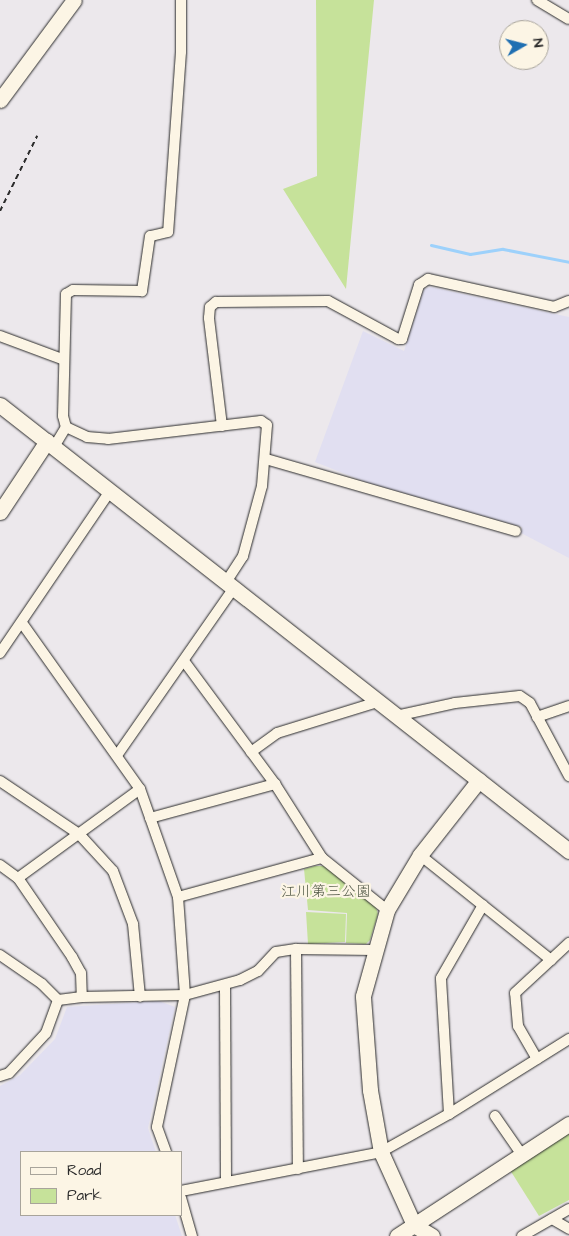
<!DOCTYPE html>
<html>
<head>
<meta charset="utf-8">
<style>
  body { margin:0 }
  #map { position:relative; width:569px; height:1236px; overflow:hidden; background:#ece8ec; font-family:"Architects Daughter","Klee One",sans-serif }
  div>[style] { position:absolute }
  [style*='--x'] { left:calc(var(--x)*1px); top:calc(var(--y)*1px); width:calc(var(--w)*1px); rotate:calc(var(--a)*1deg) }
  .built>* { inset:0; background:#e1dff1 }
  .green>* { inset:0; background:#c6e29a }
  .stream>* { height:3px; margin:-1.5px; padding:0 1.5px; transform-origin:1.5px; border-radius:1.5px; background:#9dd1fb }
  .path>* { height:2px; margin-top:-1px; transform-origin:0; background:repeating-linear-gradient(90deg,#2b2b2b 0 5px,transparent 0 9px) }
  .roads { filter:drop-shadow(0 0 1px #2b2b2b) drop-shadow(0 0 1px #2b2b2b) }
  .street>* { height:10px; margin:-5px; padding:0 5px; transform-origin:5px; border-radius:5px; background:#fcf5e5 }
  .secondary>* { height:15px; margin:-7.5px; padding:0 7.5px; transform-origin:7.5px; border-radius:7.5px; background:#fcf5e5 }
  span { translate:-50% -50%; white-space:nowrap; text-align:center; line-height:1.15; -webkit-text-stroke:4.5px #fcf5e5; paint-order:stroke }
  .park-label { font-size:15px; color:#525947 }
  .legend { position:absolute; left:20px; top:1151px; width:162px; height:65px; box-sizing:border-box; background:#fcf5e5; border:1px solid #a8a49b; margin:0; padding:6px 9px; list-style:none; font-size:15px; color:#2b2b2b }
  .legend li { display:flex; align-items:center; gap:10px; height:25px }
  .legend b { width:25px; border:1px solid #a8a49b }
  .north { position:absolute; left:499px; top:20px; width:50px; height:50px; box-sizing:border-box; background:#fcf5e5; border:1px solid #a8a49b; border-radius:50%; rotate:82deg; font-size:14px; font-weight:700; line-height:20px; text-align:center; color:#2b2b2b }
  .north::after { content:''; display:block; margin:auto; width:18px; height:22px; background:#1f6fb2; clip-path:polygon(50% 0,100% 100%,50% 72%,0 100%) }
</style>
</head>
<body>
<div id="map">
  <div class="built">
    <div style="clip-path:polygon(431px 287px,569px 317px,569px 558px,521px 533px,522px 527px,368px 483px,315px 462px,363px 331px,404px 351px,424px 289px)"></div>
    <div style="clip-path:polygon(159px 1001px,175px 1007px,148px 1128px,156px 1152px,21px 1152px,21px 1215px,175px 1215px,182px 1236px,0 1236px,0 1086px,20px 1075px,55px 1039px,67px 1007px)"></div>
  </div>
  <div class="green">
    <div style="clip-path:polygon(316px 0,374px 0,346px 289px,283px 189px,317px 176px)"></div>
    <div style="clip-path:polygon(315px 866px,324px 866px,376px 907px,378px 914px,370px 940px,366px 944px,346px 943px,347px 913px,308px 910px,304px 869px)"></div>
    <div style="clip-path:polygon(306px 912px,346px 914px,345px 942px,308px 944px)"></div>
    <div style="clip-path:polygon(569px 1131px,569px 1200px,539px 1216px,510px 1170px)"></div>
  </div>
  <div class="stream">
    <div style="--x:431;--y:245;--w:40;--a:13"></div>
    <div style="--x:470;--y:254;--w:33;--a:-9"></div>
    <div style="--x:503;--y:249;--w:67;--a:11.1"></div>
  </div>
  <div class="path">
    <div style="--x:0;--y:211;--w:84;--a:-63.7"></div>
  </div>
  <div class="roads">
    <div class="street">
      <div style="--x:181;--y:0;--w:52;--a:90"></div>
      <div style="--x:181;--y:52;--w:180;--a:94.1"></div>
      <div style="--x:168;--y:232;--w:18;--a:167"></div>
      <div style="--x:150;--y:236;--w:56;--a:98.3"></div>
      <div style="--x:142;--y:291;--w:69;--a:-179.2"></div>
      <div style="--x:73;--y:290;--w:8;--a:150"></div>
      <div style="--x:66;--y:294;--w:122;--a:91.4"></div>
      <div style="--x:63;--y:416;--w:11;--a:75"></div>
      <div style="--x:66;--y:427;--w:23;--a:25"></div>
      <div style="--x:87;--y:437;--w:21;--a:5"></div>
      <div style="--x:108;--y:439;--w:154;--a:-6.7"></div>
      <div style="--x:261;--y:421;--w:7;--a:34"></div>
      <div style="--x:267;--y:425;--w:61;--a:94.7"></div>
      <div style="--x:262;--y:486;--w:73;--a:105.2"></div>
      <div style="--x:243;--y:556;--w:31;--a:123"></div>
      <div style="--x:537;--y:0;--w:37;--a:31"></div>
      <div style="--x:0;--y:336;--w:66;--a:20.4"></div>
      <div style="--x:222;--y:426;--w:109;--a:-96.9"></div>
      <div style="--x:209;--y:318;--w:11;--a:-85"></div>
      <div style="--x:210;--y:307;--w:8;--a:-40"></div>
      <div style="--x:216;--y:302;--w:112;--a:-0.5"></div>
      <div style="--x:328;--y:301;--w:80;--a:28.5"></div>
      <div style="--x:398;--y:339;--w:4;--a:0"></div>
      <div style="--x:402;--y:339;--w:57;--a:-72.5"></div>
      <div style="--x:419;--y:285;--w:11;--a:-34"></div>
      <div style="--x:428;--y:279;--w:129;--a:12.5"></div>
      <div style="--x:554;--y:307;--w:16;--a:-22"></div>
      <div style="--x:54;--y:447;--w:23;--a:-59"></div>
      <div style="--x:266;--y:459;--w:260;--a:16.1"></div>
      <div style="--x:22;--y:623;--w:204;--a:54.6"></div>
      <div style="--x:140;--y:789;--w:114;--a:70.6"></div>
      <div style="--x:178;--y:897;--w:98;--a:85.9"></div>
      <div style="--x:185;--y:995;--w:135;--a:102"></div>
      <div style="--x:157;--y:1127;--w:27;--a:70"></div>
      <div style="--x:0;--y:653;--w:196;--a:-55.8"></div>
      <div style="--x:184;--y:661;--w:153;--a:53.5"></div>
      <div style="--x:275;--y:784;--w:88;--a:57.6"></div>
      <div style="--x:322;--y:858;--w:83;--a:38.7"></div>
      <div style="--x:396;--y:716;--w:60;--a:-12.4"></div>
      <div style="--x:455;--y:703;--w:65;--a:-6.1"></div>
      <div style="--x:520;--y:696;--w:12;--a:35"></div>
      <div style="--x:530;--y:703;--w:83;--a:61.9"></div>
      <div style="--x:537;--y:717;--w:34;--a:-19"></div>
      <div style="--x:251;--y:752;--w:32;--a:-36"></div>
      <div style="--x:277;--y:733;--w:106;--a:-17.1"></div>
      <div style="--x:118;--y:754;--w:203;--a:-55.1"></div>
      <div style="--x:0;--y:781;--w:95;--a:33.9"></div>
      <div style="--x:79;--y:834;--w:50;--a:47.4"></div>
      <div style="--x:113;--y:871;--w:57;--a:69.3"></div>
      <div style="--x:133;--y:924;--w:73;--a:84.5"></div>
      <div style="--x:150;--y:818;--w:130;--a:-15.2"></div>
      <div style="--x:420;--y:855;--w:168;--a:38.7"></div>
      <div style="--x:0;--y:865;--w:22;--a:36"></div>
      <div style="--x:18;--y:878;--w:96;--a:55.6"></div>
      <div style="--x:72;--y:957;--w:18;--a:61"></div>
      <div style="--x:81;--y:973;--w:24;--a:88"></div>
      <div style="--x:18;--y:878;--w:151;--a:-36.1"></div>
      <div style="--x:178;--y:897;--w:149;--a:-15.2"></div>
      <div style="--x:296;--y:949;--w:220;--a:89.5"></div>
      <div style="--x:0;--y:955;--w:51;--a:34.6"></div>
      <div style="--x:42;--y:984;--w:23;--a:45"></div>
      <div style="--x:225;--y:987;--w:195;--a:89.7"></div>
      <div style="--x:58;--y:1000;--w:24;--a:-7"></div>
      <div style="--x:82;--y:997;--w:103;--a:-1.1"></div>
      <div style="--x:185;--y:995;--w:57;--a:-15.3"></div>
      <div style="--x:240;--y:980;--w:20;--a:-27"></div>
      <div style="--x:258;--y:971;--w:26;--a:-47"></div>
      <div style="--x:276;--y:952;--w:20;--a:-9"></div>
      <div style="--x:296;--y:949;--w:78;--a:0.7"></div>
      <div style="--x:537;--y:1059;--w:38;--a:-120"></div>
      <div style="--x:518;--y:1026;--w:33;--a:-95"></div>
      <div style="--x:515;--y:993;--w:74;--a:-42.8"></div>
      <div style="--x:0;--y:1076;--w:9;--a:-18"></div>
      <div style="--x:9;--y:1073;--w:54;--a:-47.2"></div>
      <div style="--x:46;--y:1033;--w:35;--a:-70"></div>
      <div style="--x:449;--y:1114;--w:136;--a:-93.4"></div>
      <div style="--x:441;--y:978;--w:84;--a:-60.1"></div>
      <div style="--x:495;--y:1116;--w:47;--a:55.3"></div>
      <div style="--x:181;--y:1191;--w:204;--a:-11"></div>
      <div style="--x:381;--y:1152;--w:78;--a:-29.2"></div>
      <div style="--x:449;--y:1114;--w:142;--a:-32"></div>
      <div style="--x:181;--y:1198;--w:40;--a:74"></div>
      <div style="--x:552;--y:1219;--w:20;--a:30"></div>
      <div style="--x:522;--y:1236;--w:54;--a:-29.9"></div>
    </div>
    <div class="secondary">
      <div style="--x:0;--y:100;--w:124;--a:-53.5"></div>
      <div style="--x:0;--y:405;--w:723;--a:38.09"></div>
      <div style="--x:0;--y:512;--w:85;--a:-56.5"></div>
      <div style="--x:397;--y:1236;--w:205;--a:-33.1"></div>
      <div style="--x:432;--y:1236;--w:21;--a:-149"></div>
      <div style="--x:414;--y:1225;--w:80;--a:-114.3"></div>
      <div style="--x:381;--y:1152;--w:63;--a:-100.1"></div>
      <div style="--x:370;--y:1090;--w:94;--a:-94.3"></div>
      <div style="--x:363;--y:996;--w:89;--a:-74.4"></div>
      <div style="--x:387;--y:910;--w:64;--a:-59"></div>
      <div style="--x:420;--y:855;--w:95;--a:-51.8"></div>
    </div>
  </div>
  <div class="park-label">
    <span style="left:326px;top:892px">江川第三公園</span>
  </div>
  <ul class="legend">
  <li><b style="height:6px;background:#fcf5e5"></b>Road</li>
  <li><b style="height:14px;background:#c6e29a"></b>Park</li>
  </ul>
  <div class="north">N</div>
</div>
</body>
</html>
